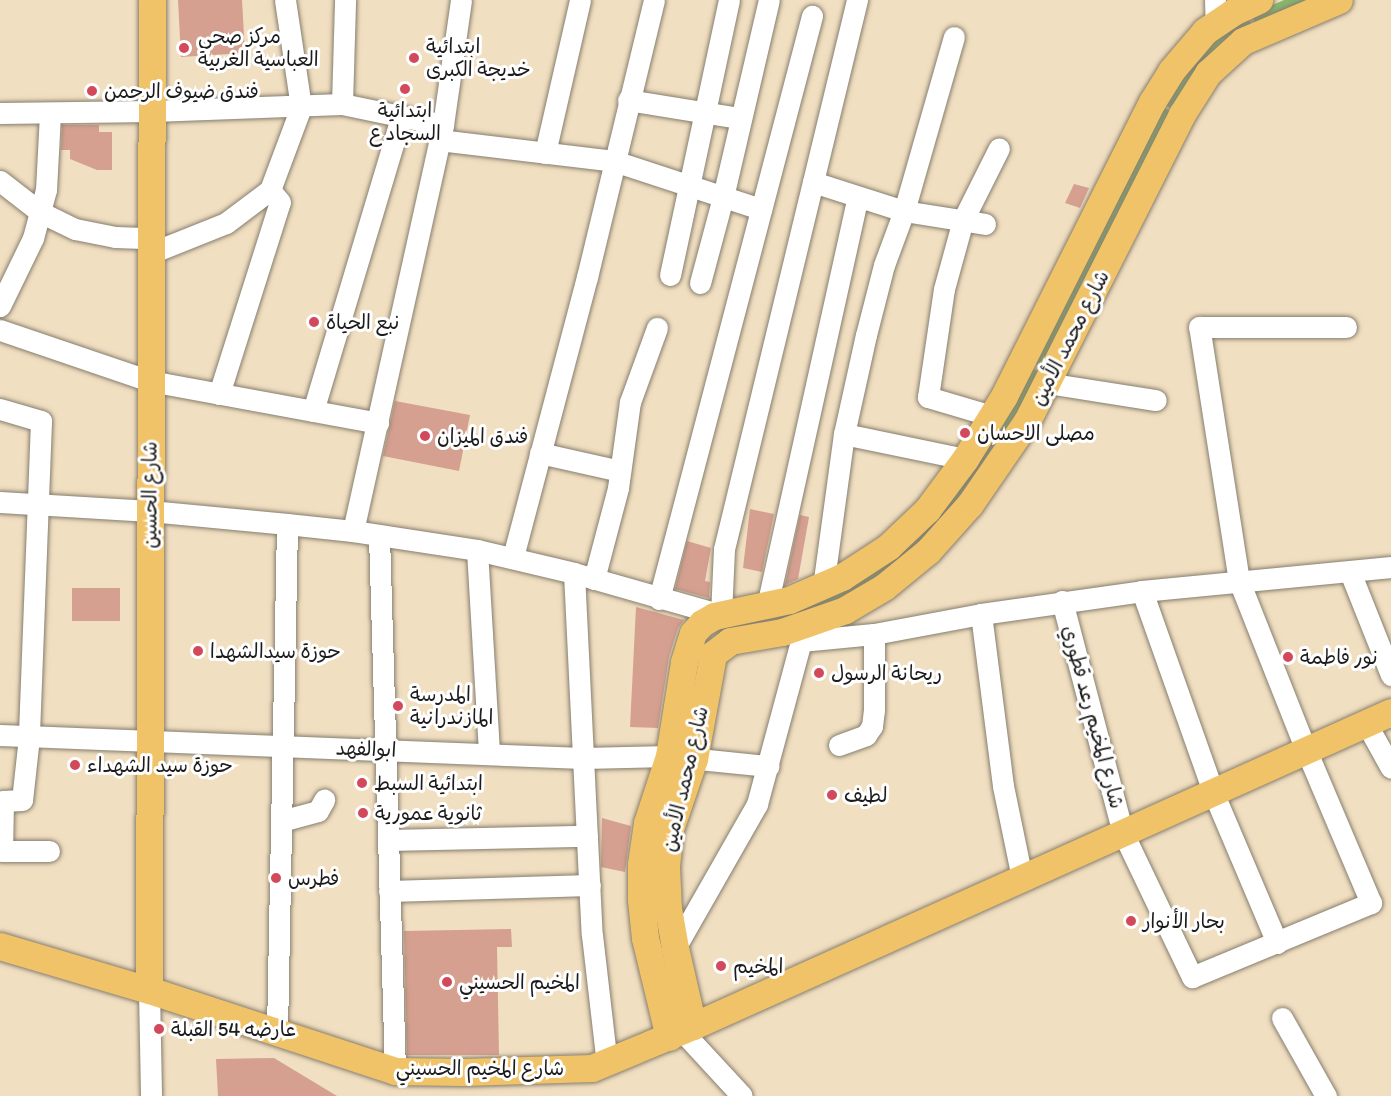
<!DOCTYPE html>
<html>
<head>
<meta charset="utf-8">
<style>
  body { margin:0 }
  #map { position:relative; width:1391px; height:1096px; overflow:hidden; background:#f1dfc1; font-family:Itim,"Playpen Sans Arabic",sans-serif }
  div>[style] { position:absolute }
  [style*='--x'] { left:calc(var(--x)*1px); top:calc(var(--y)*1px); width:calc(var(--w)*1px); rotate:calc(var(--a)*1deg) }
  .forest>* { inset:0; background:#87b66e }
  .building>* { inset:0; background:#d5a090 }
  .roads { filter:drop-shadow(0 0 2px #867e6e) drop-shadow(0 0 2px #867e6e) }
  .minor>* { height:21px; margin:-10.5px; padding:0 10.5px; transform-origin:10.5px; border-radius:10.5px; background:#fff }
  .major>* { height:27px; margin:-13.5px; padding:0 13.5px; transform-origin:13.5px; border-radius:13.5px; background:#f1c369 }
  .dots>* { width:16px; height:16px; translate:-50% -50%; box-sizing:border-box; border:3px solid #fff; border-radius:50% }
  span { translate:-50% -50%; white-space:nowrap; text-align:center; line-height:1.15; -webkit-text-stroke:6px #fff; paint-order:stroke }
  .poi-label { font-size:20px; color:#1c1c1c }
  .left { translate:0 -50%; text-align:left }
  .street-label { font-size:20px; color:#1c1c1c }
</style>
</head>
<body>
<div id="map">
  <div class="forest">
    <div style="clip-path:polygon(1284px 0,1310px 0,1255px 23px,1251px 14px)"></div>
    <div style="clip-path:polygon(1247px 16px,1251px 25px,1172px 109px,1164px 104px,1207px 42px)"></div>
    <div style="clip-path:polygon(1161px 106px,1170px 111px,1043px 367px,1034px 363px)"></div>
    <div style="clip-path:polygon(1031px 368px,1040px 372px,1015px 415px,940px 524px,864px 588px,780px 624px,777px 615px,856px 581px)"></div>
  </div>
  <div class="building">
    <div style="clip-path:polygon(178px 0,242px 0,245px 53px,181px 57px)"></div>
    <div style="clip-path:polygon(62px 125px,99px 125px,99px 132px,112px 132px,112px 170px,97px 170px,70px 159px,70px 150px,61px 150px)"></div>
    <div style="clip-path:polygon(1074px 184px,1089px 188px,1080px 208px,1065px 203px)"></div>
    <div style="clip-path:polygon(395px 401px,470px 415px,459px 471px,383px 456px)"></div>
    <div style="clip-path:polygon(750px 509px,774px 514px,762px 572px,743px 568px)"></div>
    <div style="clip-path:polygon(800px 515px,809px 517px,798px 579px,785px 585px)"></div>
    <div style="clip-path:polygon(687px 541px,711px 548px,705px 581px,710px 582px,709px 598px,675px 589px)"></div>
    <div style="clip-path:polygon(72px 588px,120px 588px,120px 621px,72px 621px)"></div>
    <div style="clip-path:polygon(636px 607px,684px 620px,678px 628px,669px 657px,658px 728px,630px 727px)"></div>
    <div style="clip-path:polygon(602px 818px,631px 826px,625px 872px,601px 867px)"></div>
    <div style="clip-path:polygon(511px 929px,512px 947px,497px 947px,499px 1055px,407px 1055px,404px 931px)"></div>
    <div style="clip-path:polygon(274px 1058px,337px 1096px,218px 1096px,216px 1059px)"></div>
  </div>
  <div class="roads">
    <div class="minor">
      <div style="--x:1215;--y:0;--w:23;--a:88"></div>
      <div style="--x:628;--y:100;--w:112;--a:9.2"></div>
      <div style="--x:342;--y:104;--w:104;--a:-88.3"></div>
      <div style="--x:0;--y:113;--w:152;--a:-0.8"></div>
      <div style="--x:152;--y:111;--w:190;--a:-2.1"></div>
      <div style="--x:342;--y:104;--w:103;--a:11.7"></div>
      <div style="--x:439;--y:140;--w:176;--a:6.8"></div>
      <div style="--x:614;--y:161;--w:155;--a:18.1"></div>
      <div style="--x:545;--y:153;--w:157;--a:-77.1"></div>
      <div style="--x:0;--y:181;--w:51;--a:37.8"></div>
      <div style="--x:40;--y:212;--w:39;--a:26"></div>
      <div style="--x:75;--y:229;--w:41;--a:11.3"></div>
      <div style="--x:115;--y:237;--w:36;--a:2"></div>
      <div style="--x:813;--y:182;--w:96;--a:17.7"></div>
      <div style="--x:904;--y:211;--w:82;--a:9.1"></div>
      <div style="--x:161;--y:249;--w:70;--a:-21.8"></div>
      <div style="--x:226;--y:223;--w:55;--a:-36.9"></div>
      <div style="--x:270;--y:190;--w:89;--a:-69.5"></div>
      <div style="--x:301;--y:107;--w:108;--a:-98.5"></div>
      <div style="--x:670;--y:275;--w:281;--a:-77.9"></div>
      <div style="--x:700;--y:283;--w:89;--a:-75"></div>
      <div style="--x:723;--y:197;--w:202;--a:-76.9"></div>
      <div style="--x:0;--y:306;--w:76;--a:-64.1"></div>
      <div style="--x:33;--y:238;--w:27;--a:-75"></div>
      <div style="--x:40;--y:212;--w:23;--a:-75"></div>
      <div style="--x:46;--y:190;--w:77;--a:-87"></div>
      <div style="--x:0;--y:330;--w:158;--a:18.8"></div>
      <div style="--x:150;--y:381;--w:232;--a:10.4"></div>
      <div style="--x:1047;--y:383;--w:110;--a:8.9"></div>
      <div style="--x:219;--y:394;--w:201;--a:-72.4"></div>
      <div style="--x:280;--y:202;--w:16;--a:-130"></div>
      <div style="--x:0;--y:409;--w:43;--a:16.3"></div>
      <div style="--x:41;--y:421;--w:316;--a:92.2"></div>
      <div style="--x:29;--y:737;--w:63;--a:96.3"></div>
      <div style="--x:22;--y:800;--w:19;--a:177"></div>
      <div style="--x:3;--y:801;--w:50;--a:91.1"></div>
      <div style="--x:2;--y:851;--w:47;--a:0"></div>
      <div style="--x:313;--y:411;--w:307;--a:-73.3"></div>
      <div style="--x:992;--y:416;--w:67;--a:-163.5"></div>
      <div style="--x:928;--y:397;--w:109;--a:-81.6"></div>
      <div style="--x:944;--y:289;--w:72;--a:-74.6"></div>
      <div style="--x:963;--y:220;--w:80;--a:-63.4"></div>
      <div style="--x:844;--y:434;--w:124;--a:11.7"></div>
      <div style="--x:540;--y:453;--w:82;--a:12.7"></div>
      <div style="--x:0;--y:502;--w:150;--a:3.4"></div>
      <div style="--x:150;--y:511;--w:138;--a:5.4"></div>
      <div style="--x:287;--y:524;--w:66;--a:6.1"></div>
      <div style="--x:353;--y:531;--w:125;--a:8.7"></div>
      <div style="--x:477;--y:550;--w:100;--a:13.3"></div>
      <div style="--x:574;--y:573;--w:153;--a:15.9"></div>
      <div style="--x:721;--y:615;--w:66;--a:-87.4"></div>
      <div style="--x:724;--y:549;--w:565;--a:-76.38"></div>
      <div style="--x:353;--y:531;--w:416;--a:-77.5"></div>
      <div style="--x:443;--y:125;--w:126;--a:-81.8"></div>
      <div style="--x:379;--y:535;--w:536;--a:88.29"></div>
      <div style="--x:477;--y:550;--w:204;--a:86.6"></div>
      <div style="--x:513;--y:557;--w:290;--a:-75.2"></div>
      <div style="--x:587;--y:277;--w:285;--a:-76.4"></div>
      <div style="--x:1350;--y:572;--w:111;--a:68.3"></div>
      <div style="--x:574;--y:573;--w:362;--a:87.2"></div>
      <div style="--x:592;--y:935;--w:130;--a:83.4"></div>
      <div style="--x:594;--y:579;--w:94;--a:-75.2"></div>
      <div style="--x:618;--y:488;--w:87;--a:-82.1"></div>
      <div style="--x:630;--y:402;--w:79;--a:-70"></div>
      <div style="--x:823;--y:587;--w:154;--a:-82.2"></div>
      <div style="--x:844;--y:434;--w:101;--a:-77.5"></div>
      <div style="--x:866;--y:335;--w:72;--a:-75.6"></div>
      <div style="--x:884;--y:265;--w:58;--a:-69.7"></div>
      <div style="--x:904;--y:211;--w:181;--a:-74"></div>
      <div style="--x:1142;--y:591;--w:213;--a:70.5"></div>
      <div style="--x:1213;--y:792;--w:164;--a:67"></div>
      <div style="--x:659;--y:599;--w:603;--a:-75.3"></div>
      <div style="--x:1062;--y:601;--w:240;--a:75.3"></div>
      <div style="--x:1123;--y:833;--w:160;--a:64.4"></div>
      <div style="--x:1192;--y:977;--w:194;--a:-22.5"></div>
      <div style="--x:1371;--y:903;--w:166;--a:-113"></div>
      <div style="--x:1306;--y:750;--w:182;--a:-111.6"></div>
      <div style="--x:1239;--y:581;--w:257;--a:-98.9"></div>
      <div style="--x:1199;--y:327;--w:147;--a:0"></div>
      <div style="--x:767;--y:606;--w:419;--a:-77.5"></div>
      <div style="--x:981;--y:614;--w:173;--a:82.7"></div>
      <div style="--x:1003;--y:786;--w:94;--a:78.3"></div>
      <div style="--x:805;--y:626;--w:16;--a:105"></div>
      <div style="--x:801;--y:641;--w:73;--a:-5.5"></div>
      <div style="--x:874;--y:634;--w:109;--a:-10.6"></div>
      <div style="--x:981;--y:614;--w:163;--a:-8.1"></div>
      <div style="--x:1142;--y:591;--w:250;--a:-5.5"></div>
      <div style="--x:1366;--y:723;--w:51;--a:60.9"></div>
      <div style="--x:0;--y:735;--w:583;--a:2.26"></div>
      <div style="--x:583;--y:758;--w:86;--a:-1.3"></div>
      <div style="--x:669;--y:756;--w:100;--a:5.8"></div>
      <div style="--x:839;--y:745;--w:29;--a:-20"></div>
      <div style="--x:866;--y:735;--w:11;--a:-56"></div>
      <div style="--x:872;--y:726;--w:16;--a:-83"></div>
      <div style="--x:874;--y:710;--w:76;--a:-90"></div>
      <div style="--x:281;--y:821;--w:38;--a:-15"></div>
      <div style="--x:318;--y:811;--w:13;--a:-61"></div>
      <div style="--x:388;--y:840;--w:199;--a:-1.2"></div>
      <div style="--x:389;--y:891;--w:201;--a:-1.7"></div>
      <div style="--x:675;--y:948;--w:166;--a:-60.3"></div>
      <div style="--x:757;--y:804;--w:169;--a:-74.9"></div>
      <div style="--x:149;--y:990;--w:106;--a:88.9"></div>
      <div style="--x:1282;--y:1018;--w:90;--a:60.6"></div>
      <div style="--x:682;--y:1031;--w:88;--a:47.3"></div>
      <div style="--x:277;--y:1032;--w:508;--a:-88.87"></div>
    </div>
    <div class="major">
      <div style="--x:0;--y:946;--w:155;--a:16.5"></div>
      <div style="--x:149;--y:990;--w:259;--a:18.2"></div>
      <div style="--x:395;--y:1071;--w:68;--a:0.8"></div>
      <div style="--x:463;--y:1072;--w:129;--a:-1.8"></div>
      <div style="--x:592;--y:1068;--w:109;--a:-22.6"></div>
      <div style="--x:693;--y:1026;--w:765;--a:-24.22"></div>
      <div style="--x:149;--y:990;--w:990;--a:-89.83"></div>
      <div style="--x:693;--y:1026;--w:80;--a:-103"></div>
      <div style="--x:675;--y:948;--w:39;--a:-100"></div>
      <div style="--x:668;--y:910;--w:44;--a:-92.6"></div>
      <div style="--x:666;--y:866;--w:37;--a:-84"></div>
      <div style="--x:670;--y:829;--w:74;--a:-71.1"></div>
      <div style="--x:694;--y:759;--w:107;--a:-79.7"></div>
      <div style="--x:713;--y:654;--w:21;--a:-37"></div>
      <div style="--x:730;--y:641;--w:53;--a:-9.8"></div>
      <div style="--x:782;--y:632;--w:67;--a:-19.2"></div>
      <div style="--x:845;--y:610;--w:45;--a:-30.5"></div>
      <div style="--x:884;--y:587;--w:57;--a:-39.3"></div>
      <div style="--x:928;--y:551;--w:63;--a:-48.2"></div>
      <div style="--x:970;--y:504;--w:101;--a:-55.5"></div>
      <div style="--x:1027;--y:421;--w:344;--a:-63.2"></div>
      <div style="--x:1182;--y:114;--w:49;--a:-57.6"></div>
      <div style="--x:1208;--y:73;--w:47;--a:-42.4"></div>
      <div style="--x:1243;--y:41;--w:104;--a:-23.1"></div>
      <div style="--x:669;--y:1037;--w:102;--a:-103.6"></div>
      <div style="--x:645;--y:938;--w:39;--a:-96"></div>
      <div style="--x:641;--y:899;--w:35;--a:-90"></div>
      <div style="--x:641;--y:864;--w:41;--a:-81.7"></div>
      <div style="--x:647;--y:823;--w:71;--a:-71.8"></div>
      <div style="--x:669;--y:756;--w:95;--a:-80.9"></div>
      <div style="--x:684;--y:662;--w:30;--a:-73"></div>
      <div style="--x:693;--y:633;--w:13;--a:-48"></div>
      <div style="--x:702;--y:623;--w:14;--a:-30"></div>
      <div style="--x:714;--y:616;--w:77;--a:-12"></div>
      <div style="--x:789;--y:600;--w:58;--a:-23.5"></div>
      <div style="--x:842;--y:577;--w:55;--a:-33.1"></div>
      <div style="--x:888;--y:547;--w:54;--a:-43.5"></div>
      <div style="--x:927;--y:510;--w:64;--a:-53.3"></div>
      <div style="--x:965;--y:459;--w:74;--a:-58.2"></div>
      <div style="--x:1004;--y:396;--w:329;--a:-63.3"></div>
      <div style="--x:1152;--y:102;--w:36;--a:-58"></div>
      <div style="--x:1171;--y:71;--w:52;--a:-49.6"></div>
      <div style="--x:1205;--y:31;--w:34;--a:-34"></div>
      <div style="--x:1233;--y:12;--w:29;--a:-25"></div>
    </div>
  </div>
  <div class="dots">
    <div style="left:184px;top:48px;background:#d1495b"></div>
    <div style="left:414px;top:58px;background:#d1495b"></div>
    <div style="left:405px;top:89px;background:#d1495b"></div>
    <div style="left:92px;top:91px;background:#d1495b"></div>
    <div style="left:314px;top:322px;background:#d1495b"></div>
    <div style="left:965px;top:433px;background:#d1495b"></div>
    <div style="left:425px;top:436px;background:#d1495b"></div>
    <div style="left:198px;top:651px;background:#d1495b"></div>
    <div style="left:1288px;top:657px;background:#d1495b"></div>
    <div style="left:819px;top:673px;background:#d1495b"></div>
    <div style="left:398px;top:706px;background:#d1495b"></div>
    <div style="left:75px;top:765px;background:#d1495b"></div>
    <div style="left:362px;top:783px;background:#d1495b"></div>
    <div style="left:832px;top:795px;background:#d1495b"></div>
    <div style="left:363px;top:813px;background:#d1495b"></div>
    <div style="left:276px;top:878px;background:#d1495b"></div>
    <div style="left:1131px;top:921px;background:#d1495b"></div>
    <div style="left:721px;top:966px;background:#d1495b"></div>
    <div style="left:447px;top:982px;background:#d1495b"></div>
    <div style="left:159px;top:1029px;background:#d1495b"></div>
  </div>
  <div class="poi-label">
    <span class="left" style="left:198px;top:48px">مركز صحي<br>العباسية الغربية</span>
    <span class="left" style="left:426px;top:58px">ابتدائية<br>خديجة الكبرى</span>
    <span class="left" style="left:104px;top:91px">فندق ضيوف الرحمن</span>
    <span style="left:405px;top:122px">ابتدائية<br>السجاد ع</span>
    <span class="left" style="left:326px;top:322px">نبع الحياة</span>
    <span class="left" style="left:977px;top:433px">مصلى الاحسان</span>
    <span class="left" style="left:437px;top:436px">فندق الميزان</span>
    <span class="left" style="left:210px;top:651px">حوزة سيدالشهدا</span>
    <span class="left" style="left:1300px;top:657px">نور فاطمة</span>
    <span class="left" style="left:831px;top:673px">ريحانة الرسول</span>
    <span class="left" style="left:410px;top:706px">المدرسة<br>المازندرانية</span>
    <span class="left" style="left:87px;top:765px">حوزة سيد الشهداء</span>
    <span class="left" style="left:374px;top:783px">ابتدائية السبط</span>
    <span class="left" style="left:844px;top:795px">لطيف</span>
    <span class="left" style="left:375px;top:813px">ثانوية عمورية</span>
    <span class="left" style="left:288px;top:878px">فطرس</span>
    <span class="left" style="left:1143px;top:921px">بحار الأنوار</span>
    <span class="left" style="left:733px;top:966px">المخيم</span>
    <span class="left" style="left:459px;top:982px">المخيم الحسيني</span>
    <span class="left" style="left:171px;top:1029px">عارضه 54 القبلة</span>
  </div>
  <div class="street-label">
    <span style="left:1070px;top:338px;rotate:-63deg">شارع محمد الأمين</span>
    <span style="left:150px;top:495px;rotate:-90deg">شارع الحسين</span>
    <span style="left:1093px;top:717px;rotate:75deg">شارع المخيم رعد قطوري</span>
    <span style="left:366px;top:749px;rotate:2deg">ابوالفهد</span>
    <span style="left:685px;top:779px;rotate:-77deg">شارع محمد الأمين</span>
    <span style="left:480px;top:1068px">شارع المخيم الحسيني</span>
  </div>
</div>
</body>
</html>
